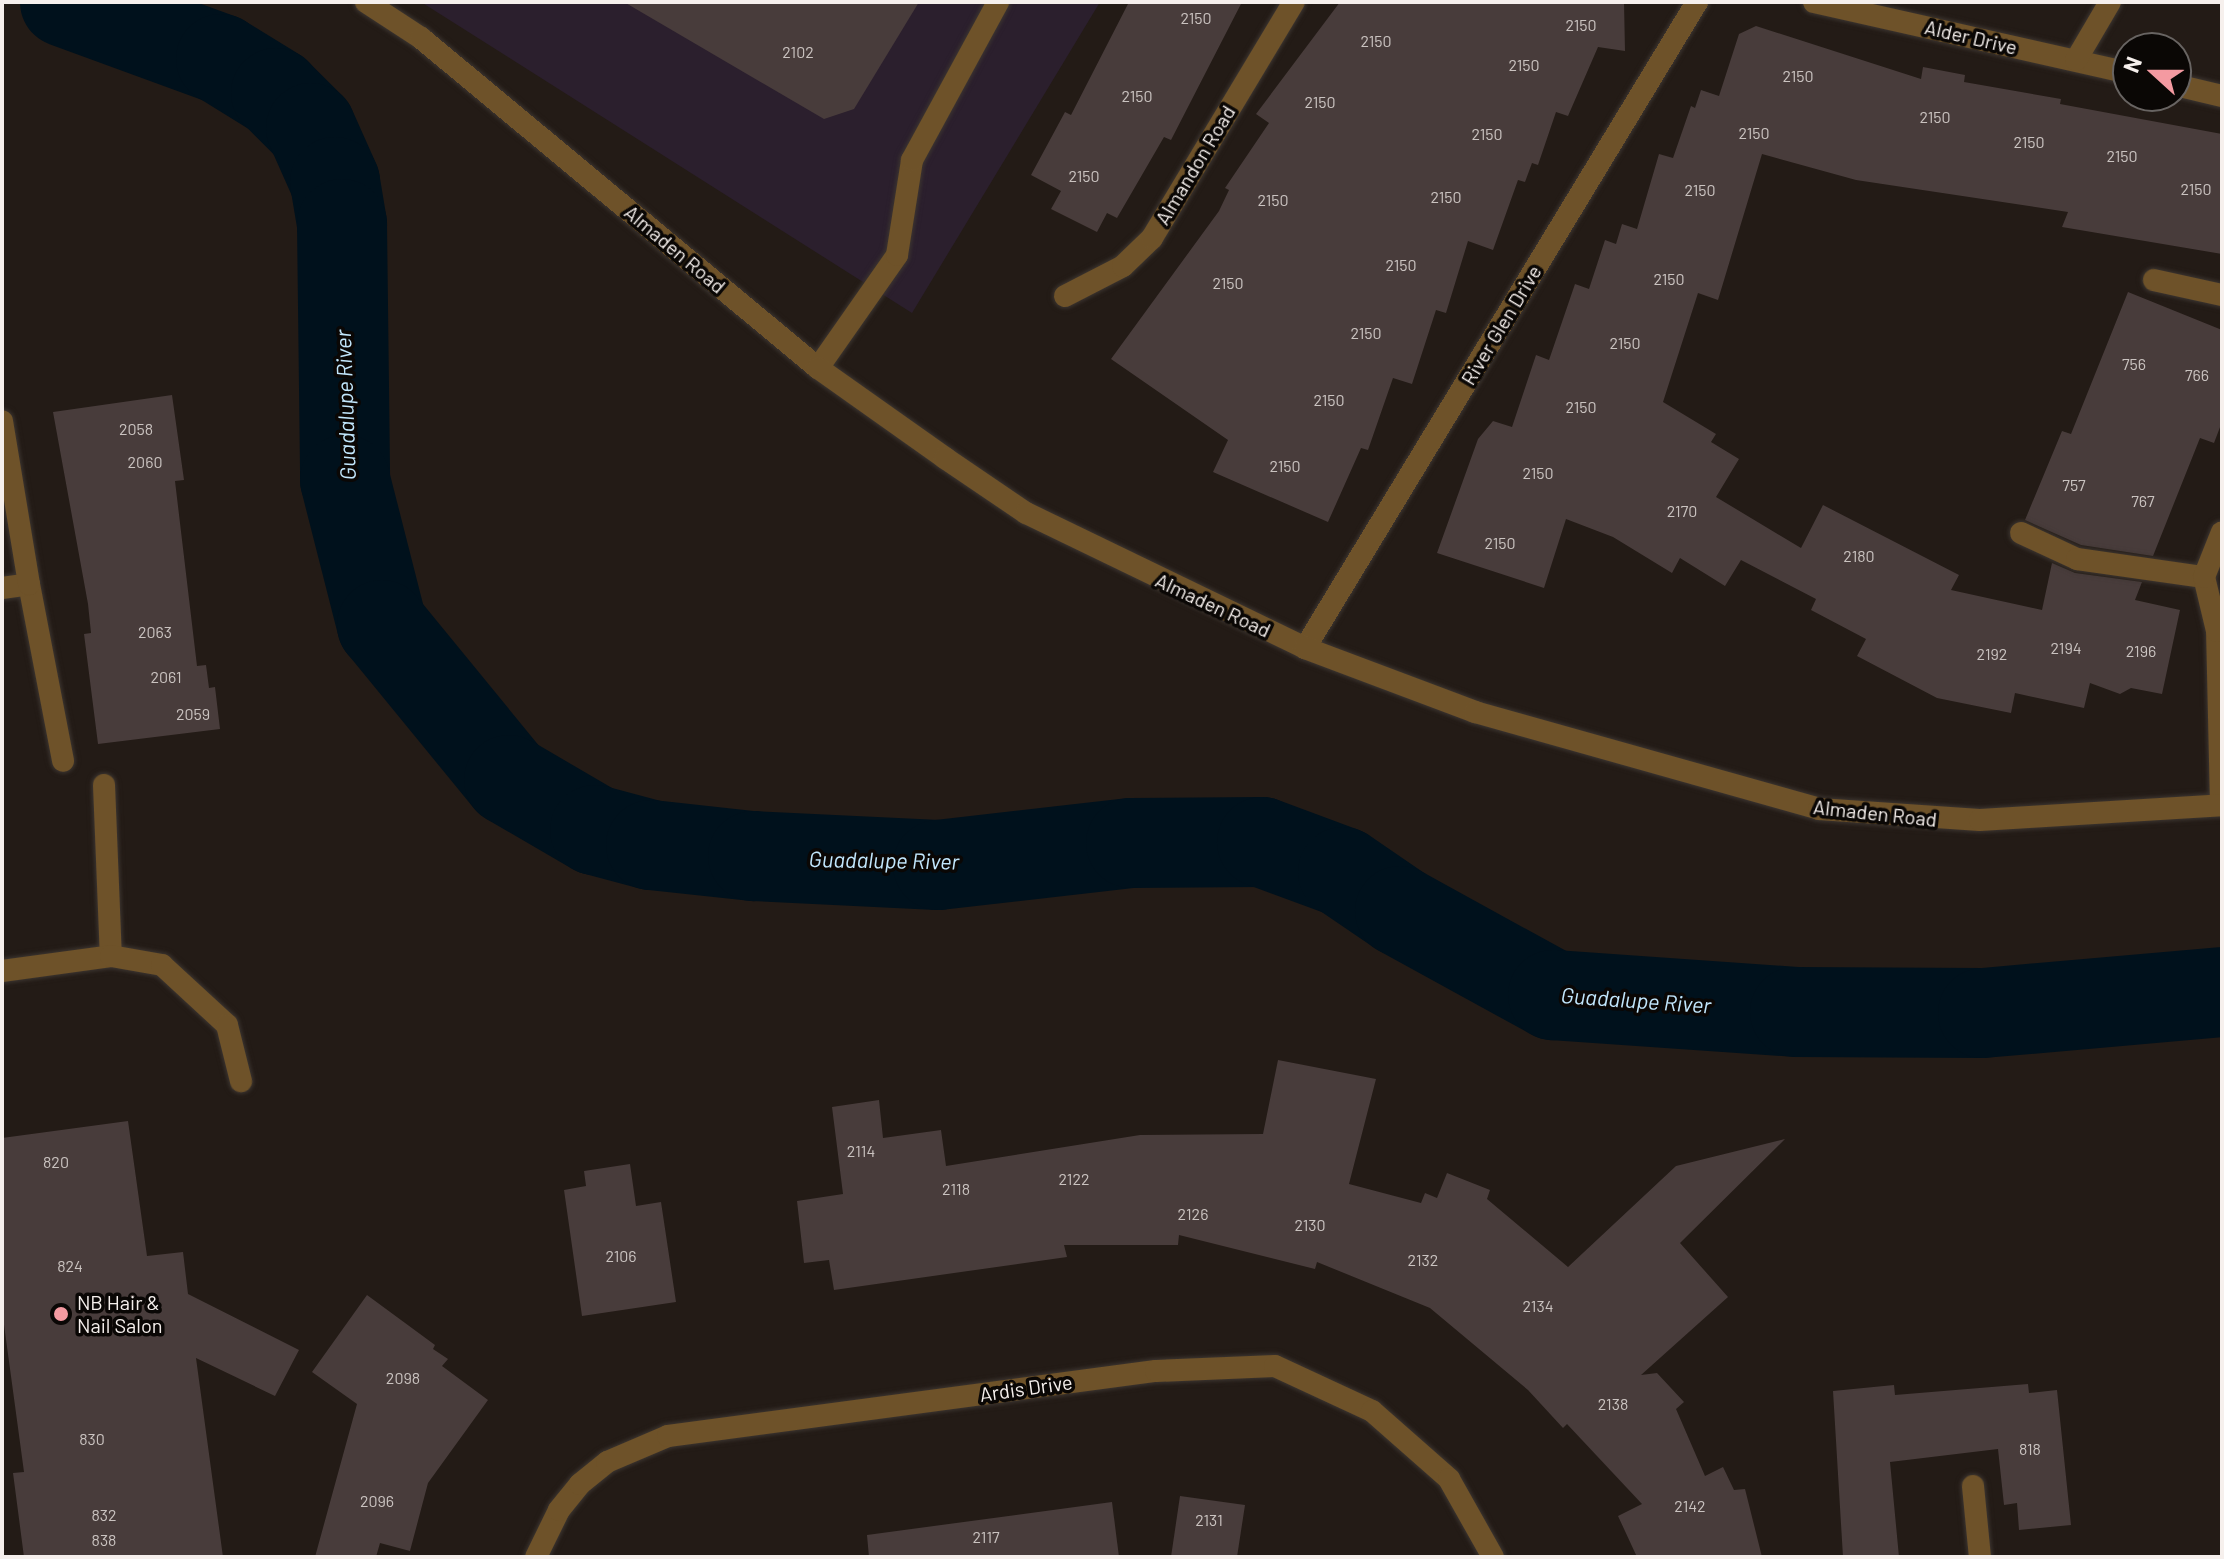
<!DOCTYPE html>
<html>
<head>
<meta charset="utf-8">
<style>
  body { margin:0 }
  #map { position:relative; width:2224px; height:1559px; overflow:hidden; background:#231b16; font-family:Barlow,sans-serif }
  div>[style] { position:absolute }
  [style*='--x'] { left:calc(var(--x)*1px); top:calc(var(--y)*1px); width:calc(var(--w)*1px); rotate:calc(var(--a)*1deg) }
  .commercial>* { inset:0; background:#2b1f2d }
  .river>* { height:90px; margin:-45px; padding:0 45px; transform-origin:45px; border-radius:45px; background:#00111c }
  .building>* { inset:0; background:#483c3b }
  .roads { filter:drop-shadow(0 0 2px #3c3530) drop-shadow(0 0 2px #3c3530) }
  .service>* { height:22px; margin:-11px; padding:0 11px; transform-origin:11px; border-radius:11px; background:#6e5229 }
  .minor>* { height:22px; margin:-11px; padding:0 11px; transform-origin:11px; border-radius:11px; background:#6e5229 }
  .tertiary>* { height:22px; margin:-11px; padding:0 11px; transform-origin:11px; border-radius:11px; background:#6e5229 }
  .dots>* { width:22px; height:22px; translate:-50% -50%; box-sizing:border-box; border:4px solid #0a0705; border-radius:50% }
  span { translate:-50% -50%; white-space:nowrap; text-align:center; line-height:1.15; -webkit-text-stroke:7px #0a0705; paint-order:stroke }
  .number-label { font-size:16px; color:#cac3c0 }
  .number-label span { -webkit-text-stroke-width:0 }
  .street-label { font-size:20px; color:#f6f0ed }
  .poi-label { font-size:20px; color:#f6f0ed }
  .left { translate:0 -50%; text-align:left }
  .water-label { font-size:22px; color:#c2e7fd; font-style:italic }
  .frame { position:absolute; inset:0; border:4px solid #f6f0ed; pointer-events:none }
  .north { position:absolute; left:2112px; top:32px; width:80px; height:80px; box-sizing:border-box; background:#0a0705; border:2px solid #686462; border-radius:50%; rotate:291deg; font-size:22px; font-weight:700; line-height:32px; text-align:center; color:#f6f0ed }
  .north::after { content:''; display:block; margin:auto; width:28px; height:36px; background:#f49aa1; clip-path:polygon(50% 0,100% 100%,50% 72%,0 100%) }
</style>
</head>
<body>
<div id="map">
  <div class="commercial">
    <div style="clip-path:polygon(421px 2px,1100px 2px,912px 313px)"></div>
  </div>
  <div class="river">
    <div style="--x:65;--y:2;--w:166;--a:20.1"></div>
    <div style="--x:221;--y:59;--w:65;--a:31.7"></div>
    <div style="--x:276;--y:93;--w:49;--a:45"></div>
    <div style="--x:311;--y:128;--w:59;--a:66"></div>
    <div style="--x:335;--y:182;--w:43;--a:80.5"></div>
    <div style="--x:342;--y:224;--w:256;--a:89.3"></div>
    <div style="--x:345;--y:480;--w:150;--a:75.7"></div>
    <div style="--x:382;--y:625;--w:200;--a:50.7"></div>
    <div style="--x:509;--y:780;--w:99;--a:30.2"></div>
    <div style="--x:595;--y:830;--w:58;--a:15"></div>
    <div style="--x:651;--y:845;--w:103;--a:6.2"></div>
    <div style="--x:753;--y:856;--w:185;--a:2.8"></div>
    <div style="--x:938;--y:865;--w:194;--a:-6.5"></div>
    <div style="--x:1131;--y:843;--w:131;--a:-0.4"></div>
    <div style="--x:1262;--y:842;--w:86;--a:20.3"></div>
    <div style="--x:1343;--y:872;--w:69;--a:34.4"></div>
    <div style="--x:1400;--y:911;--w:175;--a:28.8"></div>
    <div style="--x:1553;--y:995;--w:243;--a:4"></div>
    <div style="--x:1795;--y:1012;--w:188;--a:0.3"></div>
    <div style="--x:1983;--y:1013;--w:240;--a:-5"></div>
  </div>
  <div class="building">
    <div style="clip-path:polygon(624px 2px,919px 2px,854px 109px,824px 119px)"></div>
    <div style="clip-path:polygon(1129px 2px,1242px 2px,1171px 140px,1164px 137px,1117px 218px,1107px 213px,1097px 232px,1051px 209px,1061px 191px,1031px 175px,1065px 112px,1071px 115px)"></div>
    <div style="clip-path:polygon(1340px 2px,1624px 2px,1625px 51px,1598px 47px,1568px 116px,1556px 112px,1538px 165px,1532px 163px,1525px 182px,1518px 180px,1493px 250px,1468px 241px,1446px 313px,1436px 310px,1412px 384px,1393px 378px,1368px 450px,1361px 448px,1328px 522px,1213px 472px,1228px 440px,1111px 359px,1219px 211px,1229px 190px,1225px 188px,1269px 123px,1256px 114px)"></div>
    <div style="clip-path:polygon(1756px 26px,1921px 79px,1923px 67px,1965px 75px,1964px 82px,2061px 99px,2060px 104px,2222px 134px,2222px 254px,2062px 227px,2068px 212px,1856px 180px,1762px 154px,1718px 300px,1698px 293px,1663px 402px,1716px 434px,1711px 442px,1739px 459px,1716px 497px,1801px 548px,1823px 505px,1959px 575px,1951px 590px,2042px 610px,2052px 563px,2075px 573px,2142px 582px,2135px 600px,2180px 610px,2162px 694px,2131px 688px,2120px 694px,2090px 683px,2084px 708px,2015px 693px,2011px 713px,1937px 698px,1857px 656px,1866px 639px,1811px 610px,1816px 599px,1741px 560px,1725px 586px,1680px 558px,1672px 573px,1613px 537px,1566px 519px,1544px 588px,1437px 553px,1478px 439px,1493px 421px,1512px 427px,1536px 355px,1549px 360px,1575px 284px,1589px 289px,1605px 240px,1616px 244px,1622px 224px,1637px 229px,1659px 154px,1673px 158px,1691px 106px,1695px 108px,1701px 90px,1719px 96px,1739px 34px)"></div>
    <div style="clip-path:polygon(2128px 292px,2222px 330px,2222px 422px,2214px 443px,2200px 438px,2153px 556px,2081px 545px,2025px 520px,2062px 431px,2071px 434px)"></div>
    <div style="clip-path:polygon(172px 395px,184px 480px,175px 481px,197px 666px,206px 665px,209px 688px,215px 687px,220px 729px,98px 744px,84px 634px,91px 633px,88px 604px,53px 412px)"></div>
    <div style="clip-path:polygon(1278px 1060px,1376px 1079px,1349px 1184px,1421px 1203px,1425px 1193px,1437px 1198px,1447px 1173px,1490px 1190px,1487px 1199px,1568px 1267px,1676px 1166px,1785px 1139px,1680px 1243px,1728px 1297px,1641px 1375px,1657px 1373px,1684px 1402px,1676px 1409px,1705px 1476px,1723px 1467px,1734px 1490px,1745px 1489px,1762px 1557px,1637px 1557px,1618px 1516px,1642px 1504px,1567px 1424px,1563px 1428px,1528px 1390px,1430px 1308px,1317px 1262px,1315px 1269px,1179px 1235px,1178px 1245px,1064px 1245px,1067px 1257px,834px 1290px,829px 1260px,804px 1263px,797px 1201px,843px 1194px,832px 1107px,879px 1100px,883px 1138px,941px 1130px,946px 1166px,1140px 1135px,1263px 1134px)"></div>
    <div style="clip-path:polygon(128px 1121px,147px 1256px,183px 1252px,188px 1294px,299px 1350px,275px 1396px,196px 1358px,223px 1557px,24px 1557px,13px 1473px,24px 1472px,2px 1310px,2px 1138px)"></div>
    <div style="clip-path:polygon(630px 1164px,636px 1206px,661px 1202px,676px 1302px,582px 1316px,564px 1190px,586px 1186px,584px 1171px)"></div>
    <div style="clip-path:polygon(367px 1295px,435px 1345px,433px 1349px,448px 1359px,442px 1366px,488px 1400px,428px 1483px,410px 1551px,380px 1543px,376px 1557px,315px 1557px,357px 1404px,312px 1372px)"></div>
    <div style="clip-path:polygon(2028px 1384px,2029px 1393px,2057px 1390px,2071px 1525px,2019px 1530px,2017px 1503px,2004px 1505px,1998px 1449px,1890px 1462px,1899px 1557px,1843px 1557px,1833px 1391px,1894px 1385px,1895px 1395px)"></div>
    <div style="clip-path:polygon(1180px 1496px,1245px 1505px,1237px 1557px,1171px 1557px)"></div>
    <div style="clip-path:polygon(1112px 1502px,1119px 1557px,869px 1557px,867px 1535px)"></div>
  </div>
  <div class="roads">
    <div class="service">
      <div style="--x:1814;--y:2;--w:322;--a:12.7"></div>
      <div style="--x:2076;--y:60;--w:67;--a:-59.6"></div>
      <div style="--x:2176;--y:85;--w:47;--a:13.4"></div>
      <div style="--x:2154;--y:280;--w:70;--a:12.4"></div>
      <div style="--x:1065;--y:296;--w:65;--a:-27.3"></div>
      <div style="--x:1123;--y:266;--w:40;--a:-44"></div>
      <div style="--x:1152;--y:238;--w:275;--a:-59"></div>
      <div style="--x:818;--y:368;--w:138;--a:-55"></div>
      <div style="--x:897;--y:255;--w:96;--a:-81"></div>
      <div style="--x:912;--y:160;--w:180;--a:-61.4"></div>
      <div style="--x:2021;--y:533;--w:62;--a:24.9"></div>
      <div style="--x:2077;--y:559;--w:128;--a:8.1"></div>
      <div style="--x:29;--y:584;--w:180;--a:79.1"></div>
      <div style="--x:2;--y:588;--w:27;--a:-8"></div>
      <div style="--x:29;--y:584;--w:165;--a:-99.4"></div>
      <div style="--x:1305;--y:648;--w:756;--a:-58.75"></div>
      <div style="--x:104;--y:785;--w:171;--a:87.7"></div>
      <div style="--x:2221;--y:805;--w:174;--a:-91.3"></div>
      <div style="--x:2217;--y:631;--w:56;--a:-103.5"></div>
      <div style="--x:2204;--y:577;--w:48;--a:-68.2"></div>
      <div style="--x:2;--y:971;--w:110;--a:-7.8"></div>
      <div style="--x:111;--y:956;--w:52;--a:10"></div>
      <div style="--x:162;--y:965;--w:88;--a:42.7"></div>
      <div style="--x:227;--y:1025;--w:58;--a:76"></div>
    </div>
    <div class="minor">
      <div style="--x:1973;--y:1486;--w:71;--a:84.4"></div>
      <div style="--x:536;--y:1557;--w:52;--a:-63.9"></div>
      <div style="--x:559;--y:1510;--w:33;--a:-51"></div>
      <div style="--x:580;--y:1484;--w:35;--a:-39"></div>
      <div style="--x:607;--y:1462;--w:66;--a:-23.1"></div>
      <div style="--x:668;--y:1436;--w:492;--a:-7.6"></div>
      <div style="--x:1156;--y:1371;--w:119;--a:-2.4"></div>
      <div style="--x:1275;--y:1366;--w:107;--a:24.9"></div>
      <div style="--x:1372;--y:1411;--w:103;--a:41.4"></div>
      <div style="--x:1449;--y:1479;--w:90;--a:60.6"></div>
    </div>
    <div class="tertiary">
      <div style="--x:366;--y:2;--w:66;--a:33.2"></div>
      <div style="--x:421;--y:38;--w:516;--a:39.73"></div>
      <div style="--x:818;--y:368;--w:156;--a:35.3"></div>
      <div style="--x:945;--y:458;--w:98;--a:34.2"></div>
      <div style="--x:1026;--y:513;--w:310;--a:25.8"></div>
      <div style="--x:1305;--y:648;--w:182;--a:20.6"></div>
      <div style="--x:1475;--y:712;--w:357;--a:15.7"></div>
      <div style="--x:1819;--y:809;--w:161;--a:3.9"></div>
      <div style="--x:1980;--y:820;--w:242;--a:-3.5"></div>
    </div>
  </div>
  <div class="dots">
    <div style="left:61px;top:1314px;background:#f49aa1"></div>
  </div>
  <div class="number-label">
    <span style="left:1196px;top:18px">2150</span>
    <span style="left:1581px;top:25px">2150</span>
    <span style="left:1376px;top:41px">2150</span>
    <span style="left:798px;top:52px">2102</span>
    <span style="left:1524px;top:65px">2150</span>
    <span style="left:1798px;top:76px">2150</span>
    <span style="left:1137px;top:96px">2150</span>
    <span style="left:1320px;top:102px">2150</span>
    <span style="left:1935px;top:117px">2150</span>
    <span style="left:1754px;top:133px">2150</span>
    <span style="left:1487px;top:134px">2150</span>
    <span style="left:2029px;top:142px">2150</span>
    <span style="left:2122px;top:156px">2150</span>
    <span style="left:1084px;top:176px">2150</span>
    <span style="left:2196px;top:189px">2150</span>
    <span style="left:1700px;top:190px">2150</span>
    <span style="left:1446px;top:197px">2150</span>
    <span style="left:1273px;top:200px">2150</span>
    <span style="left:1401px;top:265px">2150</span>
    <span style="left:1669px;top:279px">2150</span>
    <span style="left:1228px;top:283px">2150</span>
    <span style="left:1366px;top:333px">2150</span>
    <span style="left:1625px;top:343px">2150</span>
    <span style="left:2134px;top:364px">756</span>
    <span style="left:2197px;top:375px">766</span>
    <span style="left:1329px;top:400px">2150</span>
    <span style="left:1581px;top:407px">2150</span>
    <span style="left:136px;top:429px">2058</span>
    <span style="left:145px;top:462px">2060</span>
    <span style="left:1285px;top:466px">2150</span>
    <span style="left:1538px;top:473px">2150</span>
    <span style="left:2074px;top:485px">757</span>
    <span style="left:2143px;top:501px">767</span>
    <span style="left:1682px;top:511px">2170</span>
    <span style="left:1500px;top:543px">2150</span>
    <span style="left:1859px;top:556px">2180</span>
    <span style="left:155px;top:632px">2063</span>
    <span style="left:2066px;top:648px">2194</span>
    <span style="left:2141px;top:651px">2196</span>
    <span style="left:1992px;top:654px">2192</span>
    <span style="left:166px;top:677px">2061</span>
    <span style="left:193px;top:714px">2059</span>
    <span style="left:861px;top:1151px">2114</span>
    <span style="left:56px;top:1162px">820</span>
    <span style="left:1074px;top:1179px">2122</span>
    <span style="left:956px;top:1189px">2118</span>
    <span style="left:1193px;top:1214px">2126</span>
    <span style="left:1310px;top:1225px">2130</span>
    <span style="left:621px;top:1256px">2106</span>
    <span style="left:1423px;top:1260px">2132</span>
    <span style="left:70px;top:1266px">824</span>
    <span style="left:1538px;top:1306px">2134</span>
    <span style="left:403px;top:1378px">2098</span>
    <span style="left:1613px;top:1404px">2138</span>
    <span style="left:92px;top:1439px">830</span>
    <span style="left:2030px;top:1449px">818</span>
    <span style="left:377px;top:1501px">2096</span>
    <span style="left:1690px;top:1506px">2142</span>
    <span style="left:104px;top:1515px">832</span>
    <span style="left:1209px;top:1520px">2131</span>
    <span style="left:986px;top:1537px">2117</span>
    <span style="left:104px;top:1540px">838</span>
  </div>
  <div class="street-label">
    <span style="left:1971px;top:37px;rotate:13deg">Alder Drive</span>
    <span style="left:1195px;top:165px;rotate:-59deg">Almandon Road</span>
    <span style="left:675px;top:249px;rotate:40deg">Almaden Road</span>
    <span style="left:1501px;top:325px;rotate:-59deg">River Glen Drive</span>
    <span style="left:1213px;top:605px;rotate:25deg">Almaden Road</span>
    <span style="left:1875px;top:813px;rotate:6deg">Almaden Road</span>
    <span style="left:1026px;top:1388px;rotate:-8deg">Ardis Drive</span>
  </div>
  <div class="poi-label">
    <span class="left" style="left:77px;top:1314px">NB Hair &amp;<br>Nail Salon</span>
  </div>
  <div class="water-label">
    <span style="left:345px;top:405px;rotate:-92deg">Guadalupe River</span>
    <span style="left:884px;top:860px;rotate:1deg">Guadalupe River</span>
    <span style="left:1636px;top:1000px;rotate:4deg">Guadalupe River</span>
  </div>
  <div class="frame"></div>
  <div class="north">N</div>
</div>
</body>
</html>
